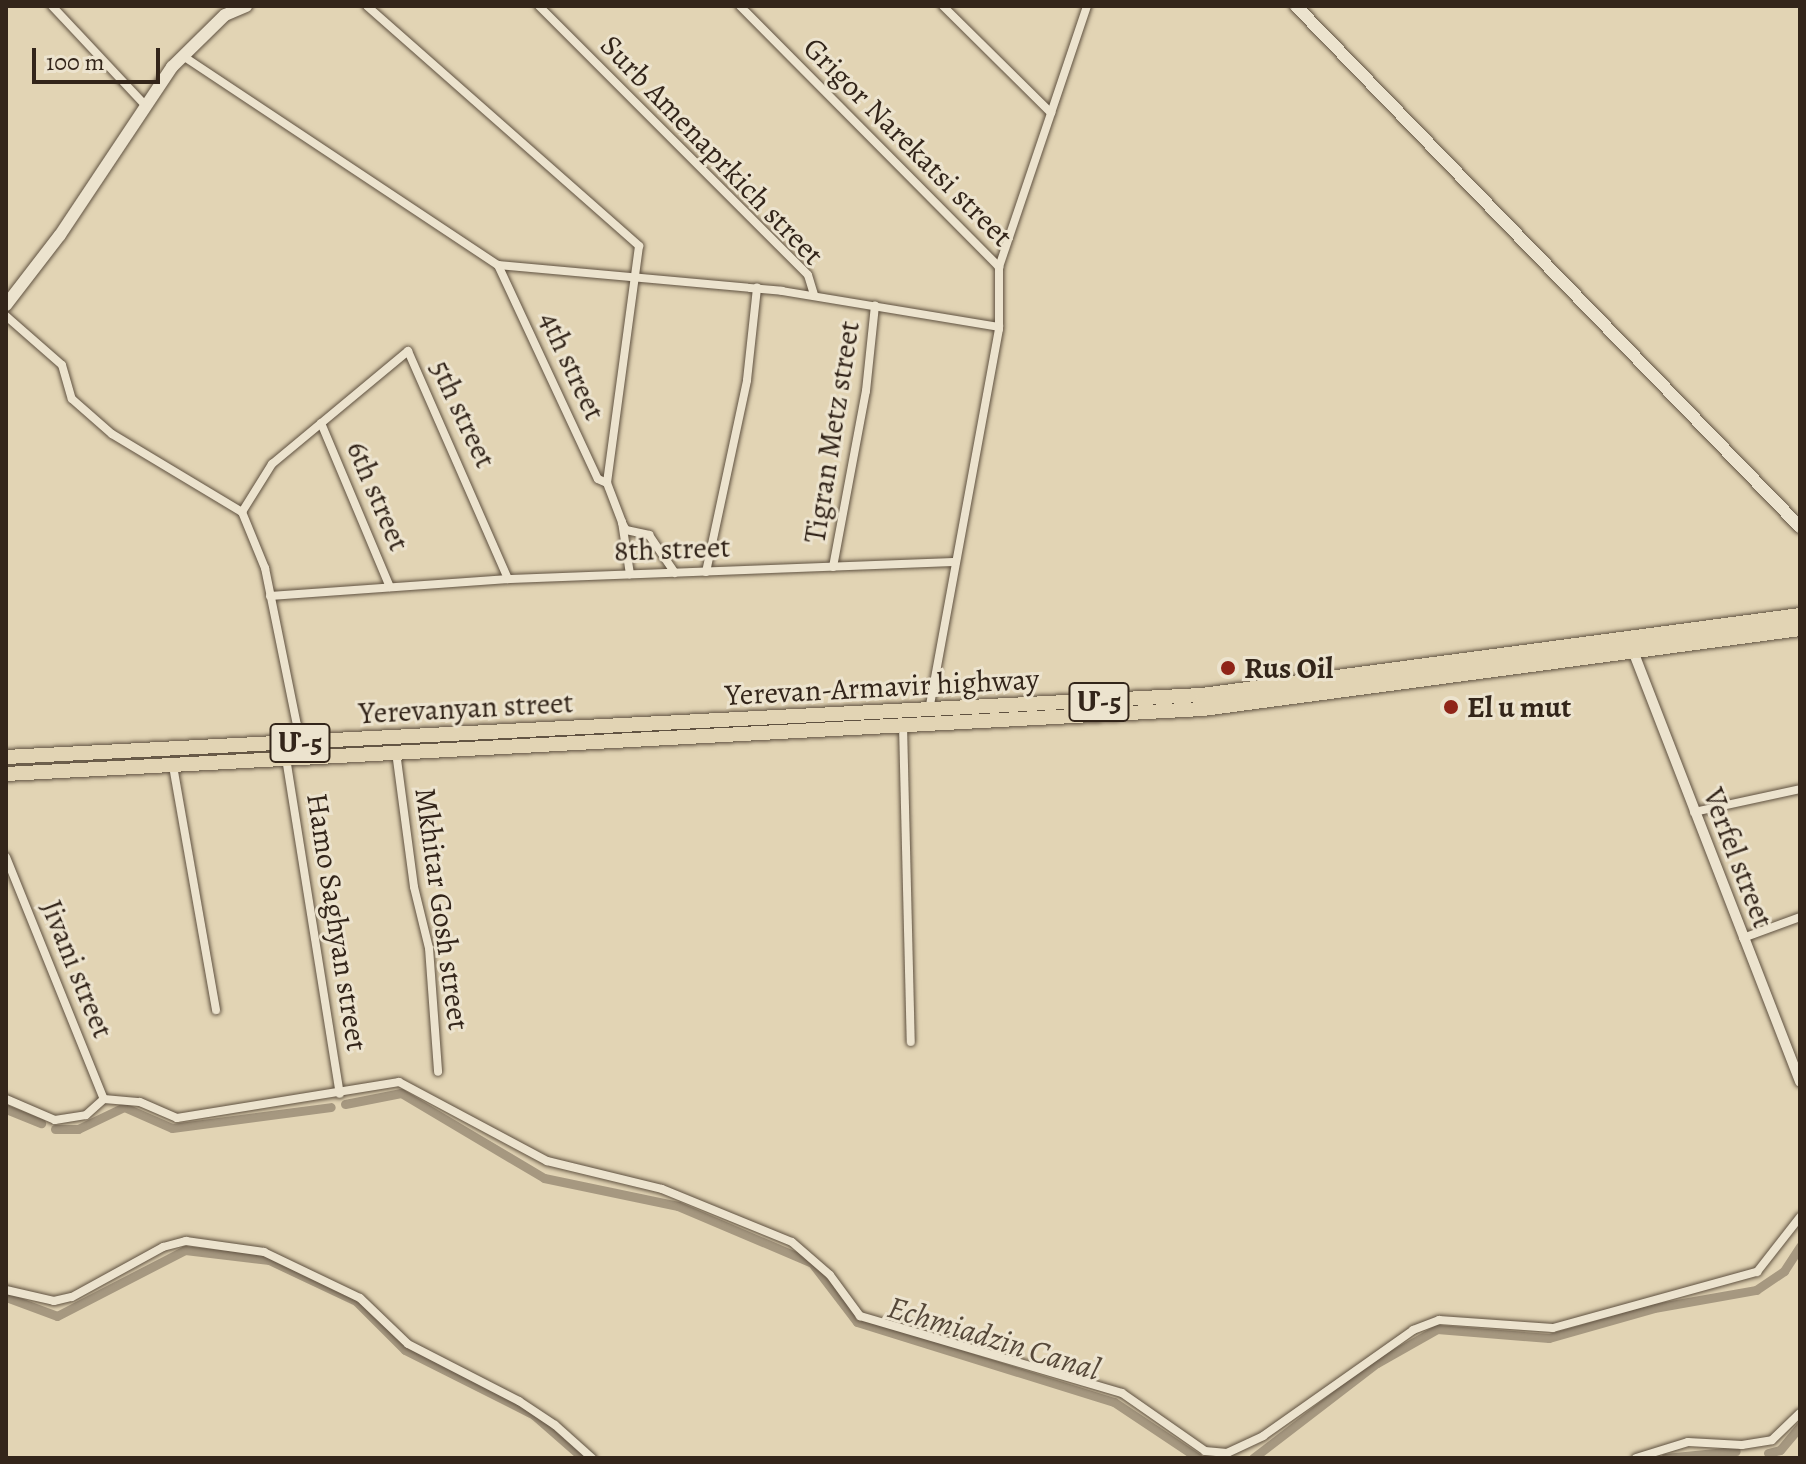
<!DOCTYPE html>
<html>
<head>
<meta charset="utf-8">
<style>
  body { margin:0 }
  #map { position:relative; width:1806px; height:1464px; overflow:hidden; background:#e2d4b4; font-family:Alegreya,"Noto Serif Armenian",serif }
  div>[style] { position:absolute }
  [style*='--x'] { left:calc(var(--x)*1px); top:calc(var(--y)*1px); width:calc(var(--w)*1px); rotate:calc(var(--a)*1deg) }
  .green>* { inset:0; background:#c4b69a }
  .canal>* { height:9px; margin:-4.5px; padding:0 4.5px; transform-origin:4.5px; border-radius:4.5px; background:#a69880 }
  .roads { filter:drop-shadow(0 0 2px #5f5140) drop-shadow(0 0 2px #5f5140) }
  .minor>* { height:8px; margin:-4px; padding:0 4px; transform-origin:4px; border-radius:4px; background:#ece3ce }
  .tertiary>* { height:10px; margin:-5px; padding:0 5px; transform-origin:5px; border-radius:5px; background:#ece3ce }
  .secondary>* { height:12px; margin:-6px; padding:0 6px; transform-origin:6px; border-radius:6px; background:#ece3ce }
  .trunk>* { height:14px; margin:-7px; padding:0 7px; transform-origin:7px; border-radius:7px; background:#e2d4b4 }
  .dots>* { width:22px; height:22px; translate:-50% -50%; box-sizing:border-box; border:4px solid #ece3ce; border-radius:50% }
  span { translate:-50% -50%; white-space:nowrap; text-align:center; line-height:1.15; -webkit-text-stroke:6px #ece3ce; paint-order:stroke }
  .shield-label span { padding:2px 6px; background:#ece3ce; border:2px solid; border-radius:6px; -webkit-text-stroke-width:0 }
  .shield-label { font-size:28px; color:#33251a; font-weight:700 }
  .street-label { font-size:30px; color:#33251a }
  .poi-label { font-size:30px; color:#33251a; font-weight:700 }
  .left { translate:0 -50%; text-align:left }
  .water-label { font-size:32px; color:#564839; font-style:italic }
  .frame { position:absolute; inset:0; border:8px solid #33251a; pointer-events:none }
  .scale { position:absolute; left:32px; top:48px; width:128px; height:36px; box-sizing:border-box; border:4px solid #33251a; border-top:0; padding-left:10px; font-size:24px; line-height:28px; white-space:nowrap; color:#33251a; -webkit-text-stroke:6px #ece3ce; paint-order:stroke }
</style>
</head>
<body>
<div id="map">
  <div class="green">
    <div style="clip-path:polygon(1244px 696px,1244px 700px,120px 761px,119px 757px)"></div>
  </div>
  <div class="canal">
    <div style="--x:345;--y:1104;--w:57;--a:-11.1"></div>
    <div style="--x:401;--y:1093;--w:166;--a:30.7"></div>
    <div style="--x:544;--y:1178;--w:137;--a:11.8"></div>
    <div style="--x:678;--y:1206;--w:146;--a:23"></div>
    <div style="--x:812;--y:1263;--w:74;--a:52.7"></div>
    <div style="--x:857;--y:1322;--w:269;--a:17.3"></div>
    <div style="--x:1114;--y:1402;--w:101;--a:33.7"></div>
    <div style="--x:6;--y:1109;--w:38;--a:22"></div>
    <div style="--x:55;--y:1129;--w:23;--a:0"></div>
    <div style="--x:78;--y:1129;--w:51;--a:-25.6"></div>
    <div style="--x:124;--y:1107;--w:52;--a:23.6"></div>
    <div style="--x:172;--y:1128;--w:160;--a:-7.5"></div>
    <div style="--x:6;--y:1297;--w:54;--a:20.4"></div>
    <div style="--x:57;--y:1316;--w:144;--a:-27.3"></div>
    <div style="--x:185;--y:1250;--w:85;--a:6.8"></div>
    <div style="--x:269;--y:1260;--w:96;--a:25.2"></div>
    <div style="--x:356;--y:1301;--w:69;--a:45"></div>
    <div style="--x:405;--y:1350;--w:144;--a:26.7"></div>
    <div style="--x:534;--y:1415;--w:65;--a:41.3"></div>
    <div style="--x:1768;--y:1453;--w:12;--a:-14"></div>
    <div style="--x:1780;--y:1450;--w:31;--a:-50"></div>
    <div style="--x:1253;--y:1458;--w:156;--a:-37.5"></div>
    <div style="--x:1377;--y:1363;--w:69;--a:-29.5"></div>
    <div style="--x:1437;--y:1329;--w:112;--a:4.6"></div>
    <div style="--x:1549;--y:1338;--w:109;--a:-15.9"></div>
    <div style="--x:1654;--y:1308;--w:104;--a:-10"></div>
    <div style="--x:1756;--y:1290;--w:34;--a:-34"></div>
    <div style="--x:1784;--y:1271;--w:30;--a:-57"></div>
    <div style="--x:1665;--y:1458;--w:71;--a:-5.6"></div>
  </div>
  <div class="roads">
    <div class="minor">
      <div style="--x:52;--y:6;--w:137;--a:46.8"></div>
      <div style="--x:367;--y:6;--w:363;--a:41.4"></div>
      <div style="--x:639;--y:246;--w:239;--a:97.7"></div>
      <div style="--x:607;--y:483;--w:42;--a:69"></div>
      <div style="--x:622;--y:522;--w:53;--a:81.3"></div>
      <div style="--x:539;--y:6;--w:380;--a:45"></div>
      <div style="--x:808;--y:275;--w:21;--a:73"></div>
      <div style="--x:740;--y:6;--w:368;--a:45.2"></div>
      <div style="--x:999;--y:267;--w:62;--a:90"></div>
      <div style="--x:999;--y:329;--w:387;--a:100.4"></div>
      <div style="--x:943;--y:6;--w:152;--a:44.7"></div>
      <div style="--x:1051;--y:113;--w:113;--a:-71.4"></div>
      <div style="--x:183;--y:56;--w:378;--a:33.6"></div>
      <div style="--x:498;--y:265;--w:285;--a:5.2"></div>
      <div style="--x:782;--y:291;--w:220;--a:9.4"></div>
      <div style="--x:498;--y:265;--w:236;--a:65"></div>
      <div style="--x:598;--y:479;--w:10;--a:24"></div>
      <div style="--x:999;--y:267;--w:163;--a:-71.3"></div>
      <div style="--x:6;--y:316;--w:74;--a:41.2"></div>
      <div style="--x:62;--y:365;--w:35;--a:74"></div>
      <div style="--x:72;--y:399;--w:53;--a:41.2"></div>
      <div style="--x:112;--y:434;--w:152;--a:31"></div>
      <div style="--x:242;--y:512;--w:61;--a:67.7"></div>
      <div style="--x:265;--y:568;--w:160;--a:78.5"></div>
      <div style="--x:297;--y:725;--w:17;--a:93"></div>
      <div style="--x:321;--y:423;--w:178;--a:67.2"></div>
      <div style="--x:242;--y:512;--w:57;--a:-58"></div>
      <div style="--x:272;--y:464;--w:177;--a:-39.7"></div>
      <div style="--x:408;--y:351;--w:249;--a:66.3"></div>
      <div style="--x:622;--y:523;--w:8;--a:60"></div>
      <div style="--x:626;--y:530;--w:24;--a:12"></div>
      <div style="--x:649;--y:535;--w:46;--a:55.6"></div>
      <div style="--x:833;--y:567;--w:179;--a:-79.4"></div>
      <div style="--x:866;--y:391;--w:86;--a:-84"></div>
      <div style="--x:706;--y:572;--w:196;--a:-77.9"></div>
      <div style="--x:747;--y:380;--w:93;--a:-83.8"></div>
      <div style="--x:270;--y:596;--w:239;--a:-4.1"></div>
      <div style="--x:508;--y:579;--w:448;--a:-2.2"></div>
      <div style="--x:903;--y:725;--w:317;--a:88.6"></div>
      <div style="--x:396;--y:752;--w:136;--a:82.4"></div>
      <div style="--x:414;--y:887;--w:63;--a:76.2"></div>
      <div style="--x:429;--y:948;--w:124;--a:85.8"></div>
      <div style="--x:286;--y:758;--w:340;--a:80.9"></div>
      <div style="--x:173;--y:766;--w:248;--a:80"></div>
      <div style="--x:1694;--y:812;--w:108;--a:-12.2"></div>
      <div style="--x:6;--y:857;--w:261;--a:68"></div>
      <div style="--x:1743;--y:938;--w:61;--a:-20.2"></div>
      <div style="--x:6;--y:1099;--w:53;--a:23.2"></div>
      <div style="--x:55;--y:1120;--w:31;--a:-9"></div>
      <div style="--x:86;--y:1115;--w:24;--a:-42"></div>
      <div style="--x:104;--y:1099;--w:36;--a:5"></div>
      <div style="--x:140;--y:1102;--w:40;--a:23.4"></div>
      <div style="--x:177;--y:1118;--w:225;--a:-9.2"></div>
      <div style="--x:399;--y:1082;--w:168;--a:28.1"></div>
      <div style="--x:547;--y:1161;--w:118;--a:13.7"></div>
      <div style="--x:662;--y:1189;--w:140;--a:22.2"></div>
      <div style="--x:792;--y:1242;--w:50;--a:41"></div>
      <div style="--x:830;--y:1275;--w:51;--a:53.8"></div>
      <div style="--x:860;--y:1316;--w:273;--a:16.4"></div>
      <div style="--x:1122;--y:1393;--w:101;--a:34.9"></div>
      <div style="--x:1205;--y:1451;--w:22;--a:5"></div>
      <div style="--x:1227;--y:1453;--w:40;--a:-25"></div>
      <div style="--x:1263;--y:1436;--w:184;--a:-35.2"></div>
      <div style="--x:1413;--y:1330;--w:28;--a:-21"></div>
      <div style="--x:1439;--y:1320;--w:114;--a:4"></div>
      <div style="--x:1553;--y:1328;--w:212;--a:-15.4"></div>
      <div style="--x:1757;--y:1272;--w:70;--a:-52"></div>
      <div style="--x:6;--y:1290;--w:49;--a:12.9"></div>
      <div style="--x:54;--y:1301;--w:18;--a:-13"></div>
      <div style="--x:72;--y:1297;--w:104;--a:-28.8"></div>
      <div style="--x:163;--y:1247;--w:24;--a:-15"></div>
      <div style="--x:186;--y:1241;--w:79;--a:8"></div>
      <div style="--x:264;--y:1252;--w:106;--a:25.6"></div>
      <div style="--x:360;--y:1298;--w:66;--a:43.8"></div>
      <div style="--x:408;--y:1344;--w:125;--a:27.2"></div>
      <div style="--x:519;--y:1401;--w:43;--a:33.7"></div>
      <div style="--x:555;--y:1425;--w:50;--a:41.7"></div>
      <div style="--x:1636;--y:1458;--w:54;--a:-17.1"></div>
      <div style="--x:1688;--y:1442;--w:54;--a:3.2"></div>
      <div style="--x:1742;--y:1445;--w:30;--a:-9"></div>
      <div style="--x:1772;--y:1440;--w:39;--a:-44"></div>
    </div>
    <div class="tertiary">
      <div style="--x:1633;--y:651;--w:462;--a:68.8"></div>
    </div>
    <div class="secondary">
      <div style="--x:1296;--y:6;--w:725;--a:45.95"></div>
      <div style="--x:6;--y:305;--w:88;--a:-52.4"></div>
      <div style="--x:60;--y:235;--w:202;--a:-56.3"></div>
      <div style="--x:172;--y:67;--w:74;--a:-44.5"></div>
      <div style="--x:225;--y:15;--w:23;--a:-23"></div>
    </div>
    <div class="trunk">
      <div style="--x:6;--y:757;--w:1198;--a:-2.97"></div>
      <div style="--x:1202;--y:695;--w:603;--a:-7.62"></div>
      <div style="--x:6;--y:774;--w:1199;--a:-3.11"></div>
      <div style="--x:1203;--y:709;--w:602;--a:-7.63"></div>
    </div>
  </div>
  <div class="dots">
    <div style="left:1228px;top:668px;background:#8f2418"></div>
    <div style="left:1451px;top:707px;background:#8f2418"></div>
  </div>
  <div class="shield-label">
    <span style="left:1099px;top:702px">Մ-5</span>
    <span style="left:300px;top:743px">Մ-5</span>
  </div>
  <div class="street-label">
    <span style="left:908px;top:142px;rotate:45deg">Grigor Narekatsi street</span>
    <span style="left:712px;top:150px;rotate:46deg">Surb Amenaprkich street</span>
    <span style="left:572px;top:366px;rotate:65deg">4th street</span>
    <span style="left:463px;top:414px;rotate:65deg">5th street</span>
    <span style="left:832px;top:432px;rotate:-81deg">Tigran Metz street</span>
    <span style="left:378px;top:496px;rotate:67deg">6th street</span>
    <span style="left:672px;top:549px;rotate:-2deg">8th street</span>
    <span style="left:882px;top:687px;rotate:-3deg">Yerevan-Armavir highway</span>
    <span style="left:466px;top:708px;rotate:-3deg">Yerevanyan street</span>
    <span style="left:1738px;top:858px;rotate:69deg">Verfel street</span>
    <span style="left:442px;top:909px;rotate:82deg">Mkhitar Gosh street</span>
    <span style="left:337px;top:922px;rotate:81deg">Hamo Saghyan street</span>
    <span style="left:77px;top:969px;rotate:68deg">Jivani street</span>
  </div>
  <div class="poi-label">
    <span class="left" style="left:1244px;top:668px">Rus Oil</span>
    <span class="left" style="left:1467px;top:707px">El u mut</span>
  </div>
  <div class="water-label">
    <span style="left:994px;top:1338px;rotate:17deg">Echmiadzin Canal</span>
  </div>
  <div class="frame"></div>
  <div class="scale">100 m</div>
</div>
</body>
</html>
